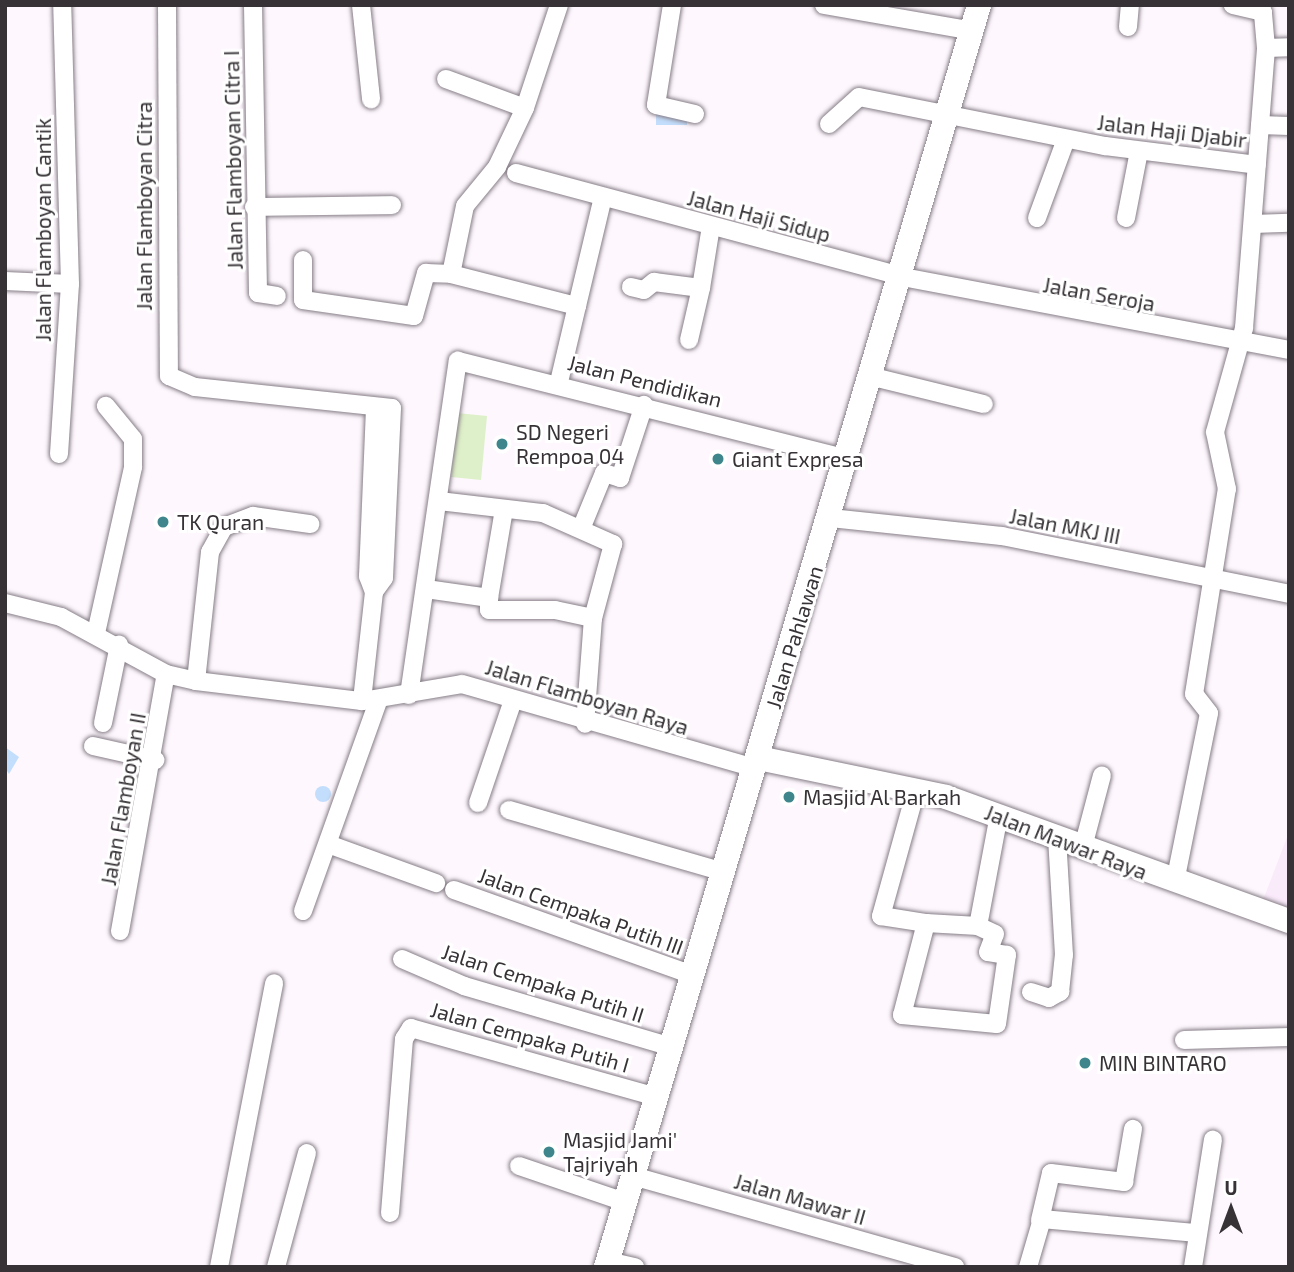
<!DOCTYPE html>
<html>
<head>
<meta charset="utf-8">
<style>
  body { margin:0 }
  #map { position:relative; width:1294px; height:1272px; overflow:hidden; background:#fef8fe; font-family:"Exo 2",sans-serif }
  div>[style] { position:absolute }
  [style*='--x'] { left:calc(var(--x)*1px); top:calc(var(--y)*1px); width:calc(var(--w)*1px); rotate:calc(var(--a)*1deg) }
  .built>* { inset:0; background:#faebfb }
  .green>* { inset:0; background:#def0c9 }
  .water>* { inset:0; background:#c3defc }
  .round { border-radius:50% }
  .roads { filter:drop-shadow(0 0 2px #867d86) drop-shadow(0 0 2px #867d86) }
  .street>* { height:18px; margin:-9px; padding:0 9px; transform-origin:9px; border-radius:9px; background:#fff }
  .secondary>* { height:24px; margin:-12px; padding:0 12px; transform-origin:12px; border-radius:12px; background:#fff }
  .dots>* { width:19px; height:19px; translate:-50% -50%; box-sizing:border-box; border:4px solid #fff; border-radius:50% }
  span { translate:-50% -50%; white-space:nowrap; text-align:center; line-height:1.15; -webkit-text-stroke:6px #fff; paint-order:stroke }
  .street-label { font-size:21px; color:#363236 }
  .poi-label { font-size:21px; color:#363236 }
  .left { translate:0 -50%; text-align:left }
  .frame { position:absolute; inset:0; border:7px solid #363236; pointer-events:none }
  .north { position:absolute; left:1196px; top:1174px; width:70px; height:70px; -webkit-text-stroke:5px #fff; paint-order:stroke; rotate:0deg; font-size:19px; font-weight:700; line-height:28px; text-align:center; color:#363236 }
  .north::after { content:''; display:block; margin:auto; width:24px; height:32px; background:#363236; clip-path:polygon(50% 0,100% 100%,50% 72%,0 100%) }
</style>
</head>
<body>
<div id="map">
  <div class="built">
    <div style="clip-path:polygon(1289px 832px,1289px 908px,1263px 900px)"></div>
  </div>
  <div class="green">
    <div style="clip-path:polygon(457px 413px,487px 416px,481px 480px,451px 477px)"></div>
  </div>
  <div class="water">
    <div style="clip-path:polygon(656px 112px,687px 112px,687px 125px,656px 125px)"></div>
    <div style="clip-path:polygon(5px 747px,19px 757px,9px 774px,5px 768px)"></div>
    <div class="round" style="left:315px;top:786px;width:16px;height:16px"></div>
  </div>
  <div class="roads">
    <div class="street">
      <div style="--x:167;--y:5;--w:371;--a:89.7"></div>
      <div style="--x:169;--y:376;--w:28;--a:23"></div>
      <div style="--x:195;--y:387;--w:198;--a:6.1"></div>
      <div style="--x:392;--y:408;--w:170;--a:92.7"></div>
      <div style="--x:384;--y:578;--w:17;--a:126"></div>
      <div style="--x:374;--y:592;--w:110;--a:96.3"></div>
      <div style="--x:253;--y:5;--w:288;--a:89"></div>
      <div style="--x:258;--y:293;--w:19;--a:9"></div>
      <div style="--x:361;--y:5;--w:95;--a:83.9"></div>
      <div style="--x:559;--y:5;--w:108;--a:108.3"></div>
      <div style="--x:525;--y:108;--w:65;--a:115.4"></div>
      <div style="--x:497;--y:167;--w:50;--a:129.4"></div>
      <div style="--x:465;--y:206;--w:69;--a:101.6"></div>
      <div style="--x:451;--y:274;--w:130;--a:14.3"></div>
      <div style="--x:577;--y:306;--w:112;--a:-76.6"></div>
      <div style="--x:672;--y:5;--w:101;--a:99.1"></div>
      <div style="--x:656;--y:105;--w:40;--a:13"></div>
      <div style="--x:824;--y:5;--w:151;--a:9.9"></div>
      <div style="--x:1128;--y:27;--w:22;--a:-85"></div>
      <div style="--x:1266;--y:48;--w:23;--a:-2"></div>
      <div style="--x:446;--y:79;--w:84;--a:20.2"></div>
      <div style="--x:829;--y:124;--w:40;--a:-42"></div>
      <div style="--x:859;--y:97;--w:251;--a:11.3"></div>
      <div style="--x:1105;--y:146;--w:153;--a:7.1"></div>
      <div style="--x:1260;--y:125;--w:29;--a:2"></div>
      <div style="--x:516;--y:173;--w:401;--a:15"></div>
      <div style="--x:903;--y:277;--w:393;--a:10.7"></div>
      <div style="--x:254;--y:207;--w:138;--a:-0.8"></div>
      <div style="--x:1037;--y:218;--w:84;--a:-69.8"></div>
      <div style="--x:1126;--y:218;--w:68;--a:-79"></div>
      <div style="--x:1253;--y:224;--w:36;--a:-2"></div>
      <div style="--x:303;--y:260;--w:40;--a:90"></div>
      <div style="--x:303;--y:300;--w:112;--a:8.2"></div>
      <div style="--x:414;--y:316;--w:45;--a:-74.4"></div>
      <div style="--x:426;--y:273;--w:25;--a:2"></div>
      <div style="--x:5;--y:281;--w:65;--a:2.6"></div>
      <div style="--x:631;--y:287;--w:13;--a:13"></div>
      <div style="--x:644;--y:290;--w:13;--a:-39"></div>
      <div style="--x:654;--y:282;--w:47;--a:7.3"></div>
      <div style="--x:701;--y:288;--w:63;--a:-80.8"></div>
      <div style="--x:689;--y:340;--w:53;--a:-77"></div>
      <div style="--x:873;--y:377;--w:114;--a:13.7"></div>
      <div style="--x:559;--y:382;--w:78;--a:-76.7"></div>
      <div style="--x:59;--y:454;--w:170;--a:-86.3"></div>
      <div style="--x:70;--y:284;--w:279;--a:-91.6"></div>
      <div style="--x:439;--y:501;--w:105;--a:6.6"></div>
      <div style="--x:543;--y:513;--w:77;--a:23.9"></div>
      <div style="--x:613;--y:544;--w:77;--a:105.1"></div>
      <div style="--x:593;--y:618;--w:106;--a:94.3"></div>
      <div style="--x:830;--y:518;--w:173;--a:6"></div>
      <div style="--x:1002;--y:536;--w:293;--a:11.4"></div>
      <div style="--x:581;--y:529;--w:61;--a:-67.7"></div>
      <div style="--x:604;--y:473;--w:17;--a:17"></div>
      <div style="--x:620;--y:478;--w:77;--a:-71.8"></div>
      <div style="--x:426;--y:589;--w:64;--a:8.1"></div>
      <div style="--x:489;--y:598;--w:12;--a:90"></div>
      <div style="--x:489;--y:610;--w:66;--a:0"></div>
      <div style="--x:555;--y:610;--w:39;--a:12"></div>
      <div style="--x:374;--y:592;--w:17;--a:-111"></div>
      <div style="--x:368;--y:576;--w:169;--a:-87.6"></div>
      <div style="--x:489;--y:598;--w:90;--a:-80.4"></div>
      <div style="--x:5;--y:603;--w:58;--a:14"></div>
      <div style="--x:61;--y:617;--w:119;--a:28.5"></div>
      <div style="--x:166;--y:674;--w:31;--a:13"></div>
      <div style="--x:196;--y:681;--w:167;--a:6.9"></div>
      <div style="--x:362;--y:701;--w:101;--a:-9.6"></div>
      <div style="--x:462;--y:684;--w:305;--a:16"></div>
      <div style="--x:96;--y:633;--w:170;--a:-77.4"></div>
      <div style="--x:133;--y:467;--w:28;--a:-90"></div>
      <div style="--x:133;--y:439;--w:43;--a:-129.3"></div>
      <div style="--x:196;--y:681;--w:130;--a:-83.8"></div>
      <div style="--x:210;--y:552;--w:29;--a:-61"></div>
      <div style="--x:224;--y:527;--w:31;--a:-21"></div>
      <div style="--x:253;--y:516;--w:58;--a:8"></div>
      <div style="--x:409;--y:695;--w:338;--a:-81.7"></div>
      <div style="--x:458;--y:361;--w:402;--a:14.1"></div>
      <div style="--x:103;--y:723;--w:80;--a:-78.4"></div>
      <div style="--x:93;--y:746;--w:64;--a:12.7"></div>
      <div style="--x:916;--y:790;--w:131;--a:105.5"></div>
      <div style="--x:881;--y:916;--w:46;--a:8.8"></div>
      <div style="--x:478;--y:803;--w:109;--a:-71.2"></div>
      <div style="--x:509;--y:810;--w:224;--a:16.1"></div>
      <div style="--x:328;--y:844;--w:115;--a:19.9"></div>
      <div style="--x:1083;--y:847;--w:74;--a:-75.2"></div>
      <div style="--x:1175;--y:882;--w:172;--a:-78.6"></div>
      <div style="--x:1209;--y:713;--w:24;--a:-128"></div>
      <div style="--x:1194;--y:694;--w:208;--a:-80.9"></div>
      <div style="--x:1227;--y:489;--w:58;--a:-101.9"></div>
      <div style="--x:1215;--y:432;--w:108;--a:-74.4"></div>
      <div style="--x:1244;--y:328;--w:281;--a:-85.5"></div>
      <div style="--x:1266;--y:48;--w:36;--a:-95"></div>
      <div style="--x:1263;--y:12;--w:31;--a:-167"></div>
      <div style="--x:454;--y:890;--w:254;--a:19.6"></div>
      <div style="--x:303;--y:911;--w:223;--a:-70.3"></div>
      <div style="--x:978;--y:926;--w:52;--a:-176.7"></div>
      <div style="--x:926;--y:923;--w:95;--a:104.6"></div>
      <div style="--x:902;--y:1015;--w:95;--a:5.4"></div>
      <div style="--x:997;--y:1024;--w:70;--a:-81.8"></div>
      <div style="--x:1007;--y:955;--w:19;--a:-171"></div>
      <div style="--x:988;--y:952;--w:19;--a:-69"></div>
      <div style="--x:995;--y:934;--w:19;--a:-155"></div>
      <div style="--x:978;--y:926;--w:113;--a:-79.3"></div>
      <div style="--x:120;--y:931;--w:261;--a:-79.9"></div>
      <div style="--x:402;--y:959;--w:68;--a:23.5"></div>
      <div style="--x:464;--y:986;--w:216;--a:16.4"></div>
      <div style="--x:1031;--y:992;--w:19;--a:18"></div>
      <div style="--x:1049;--y:998;--w:13;--a:-29"></div>
      <div style="--x:1060;--y:992;--w:37;--a:-84"></div>
      <div style="--x:1064;--y:955;--w:118;--a:-93.4"></div>
      <div style="--x:1184;--y:1040;--w:105;--a:-1.6"></div>
      <div style="--x:519;--y:1166;--w:112;--a:18.8"></div>
      <div style="--x:633;--y:1176;--w:335;--a:15.8"></div>
      <div style="--x:390;--y:1213;--w:175;--a:-85.4"></div>
      <div style="--x:404;--y:1039;--w:13;--a:-58"></div>
      <div style="--x:411;--y:1028;--w:255;--a:15.7"></div>
      <div style="--x:1040;--y:1220;--w:48;--a:-76.8"></div>
      <div style="--x:1051;--y:1173;--w:74;--a:7"></div>
      <div style="--x:1124;--y:1182;--w:54;--a:-80.4"></div>
      <div style="--x:608;--y:1261;--w:28;--a:13"></div>
      <div style="--x:219;--y:1267;--w:289;--a:-79"></div>
      <div style="--x:276;--y:1267;--w:118;--a:-74.8"></div>
      <div style="--x:1028;--y:1267;--w:50;--a:-73.7"></div>
      <div style="--x:1042;--y:1219;--w:156;--a:5.2"></div>
      <div style="--x:1193;--y:1267;--w:129;--a:-81.1"></div>
    </div>
    <div class="secondary">
      <div style="--x:758;--y:758;--w:192;--a:11.7"></div>
      <div style="--x:946;--y:797;--w:365;--a:19.9"></div>
      <div style="--x:606;--y:1267;--w:1316;--a:-73.53"></div>
    </div>
  </div>
  <div class="dots">
    <div style="left:502px;top:444px;background:#3e868b"></div>
    <div style="left:718px;top:459px;background:#3e868b"></div>
    <div style="left:163px;top:522px;background:#3e868b"></div>
    <div style="left:789px;top:797px;background:#3e868b"></div>
    <div style="left:1085px;top:1063px;background:#3e868b"></div>
    <div style="left:549px;top:1152px;background:#3e868b"></div>
  </div>
  <div class="street-label">
    <span style="left:1172px;top:131px;rotate:7deg">Jalan Haji Djabir</span>
    <span style="left:233px;top:160px;rotate:-91deg">Jalan Flamboyan Citra I</span>
    <span style="left:144px;top:206px;rotate:-90deg">Jalan Flamboyan Citra</span>
    <span style="left:759px;top:216px;rotate:15deg">Jalan Haji Sidup</span>
    <span style="left:43px;top:230px;rotate:-90deg">Jalan Flamboyan Cantik</span>
    <span style="left:1099px;top:294px;rotate:10deg">Jalan Seroja</span>
    <span style="left:645px;top:381px;rotate:14deg">Jalan Pendidikan</span>
    <span style="left:1065px;top:526px;rotate:11deg">Jalan MKJ III</span>
    <span style="left:794px;top:637px;rotate:-73deg">Jalan Pahlawan</span>
    <span style="left:587px;top:697px;rotate:17deg">Jalan Flamboyan Raya</span>
    <span style="left:123px;top:799px;rotate:-80deg">Jalan Flamboyan II</span>
    <span style="left:1066px;top:842px;rotate:21deg">Jalan Mawar Raya</span>
    <span style="left:581px;top:911px;rotate:20deg">Jalan Cempaka Putih III</span>
    <span style="left:543px;top:983px;rotate:18deg">Jalan Cempaka Putih II</span>
    <span style="left:530px;top:1037px;rotate:16deg">Jalan Cempaka Putih I</span>
    <span style="left:800px;top:1199px;rotate:16deg">Jalan Mawar II</span>
  </div>
  <div class="poi-label">
    <span class="left" style="left:516px;top:444px">SD Negeri<br>Rempoa 04</span>
    <span class="left" style="left:732px;top:459px">Giant Expresa</span>
    <span class="left" style="left:177px;top:522px">TK Quran</span>
    <span class="left" style="left:803px;top:797px">Masjid Al Barkah</span>
    <span class="left" style="left:1099px;top:1063px">MIN BINTARO</span>
    <span class="left" style="left:563px;top:1152px">Masjid Jami'<br>Tajriyah</span>
  </div>
  <div class="frame"></div>
  <div class="north">U</div>
</div>
</body>
</html>
